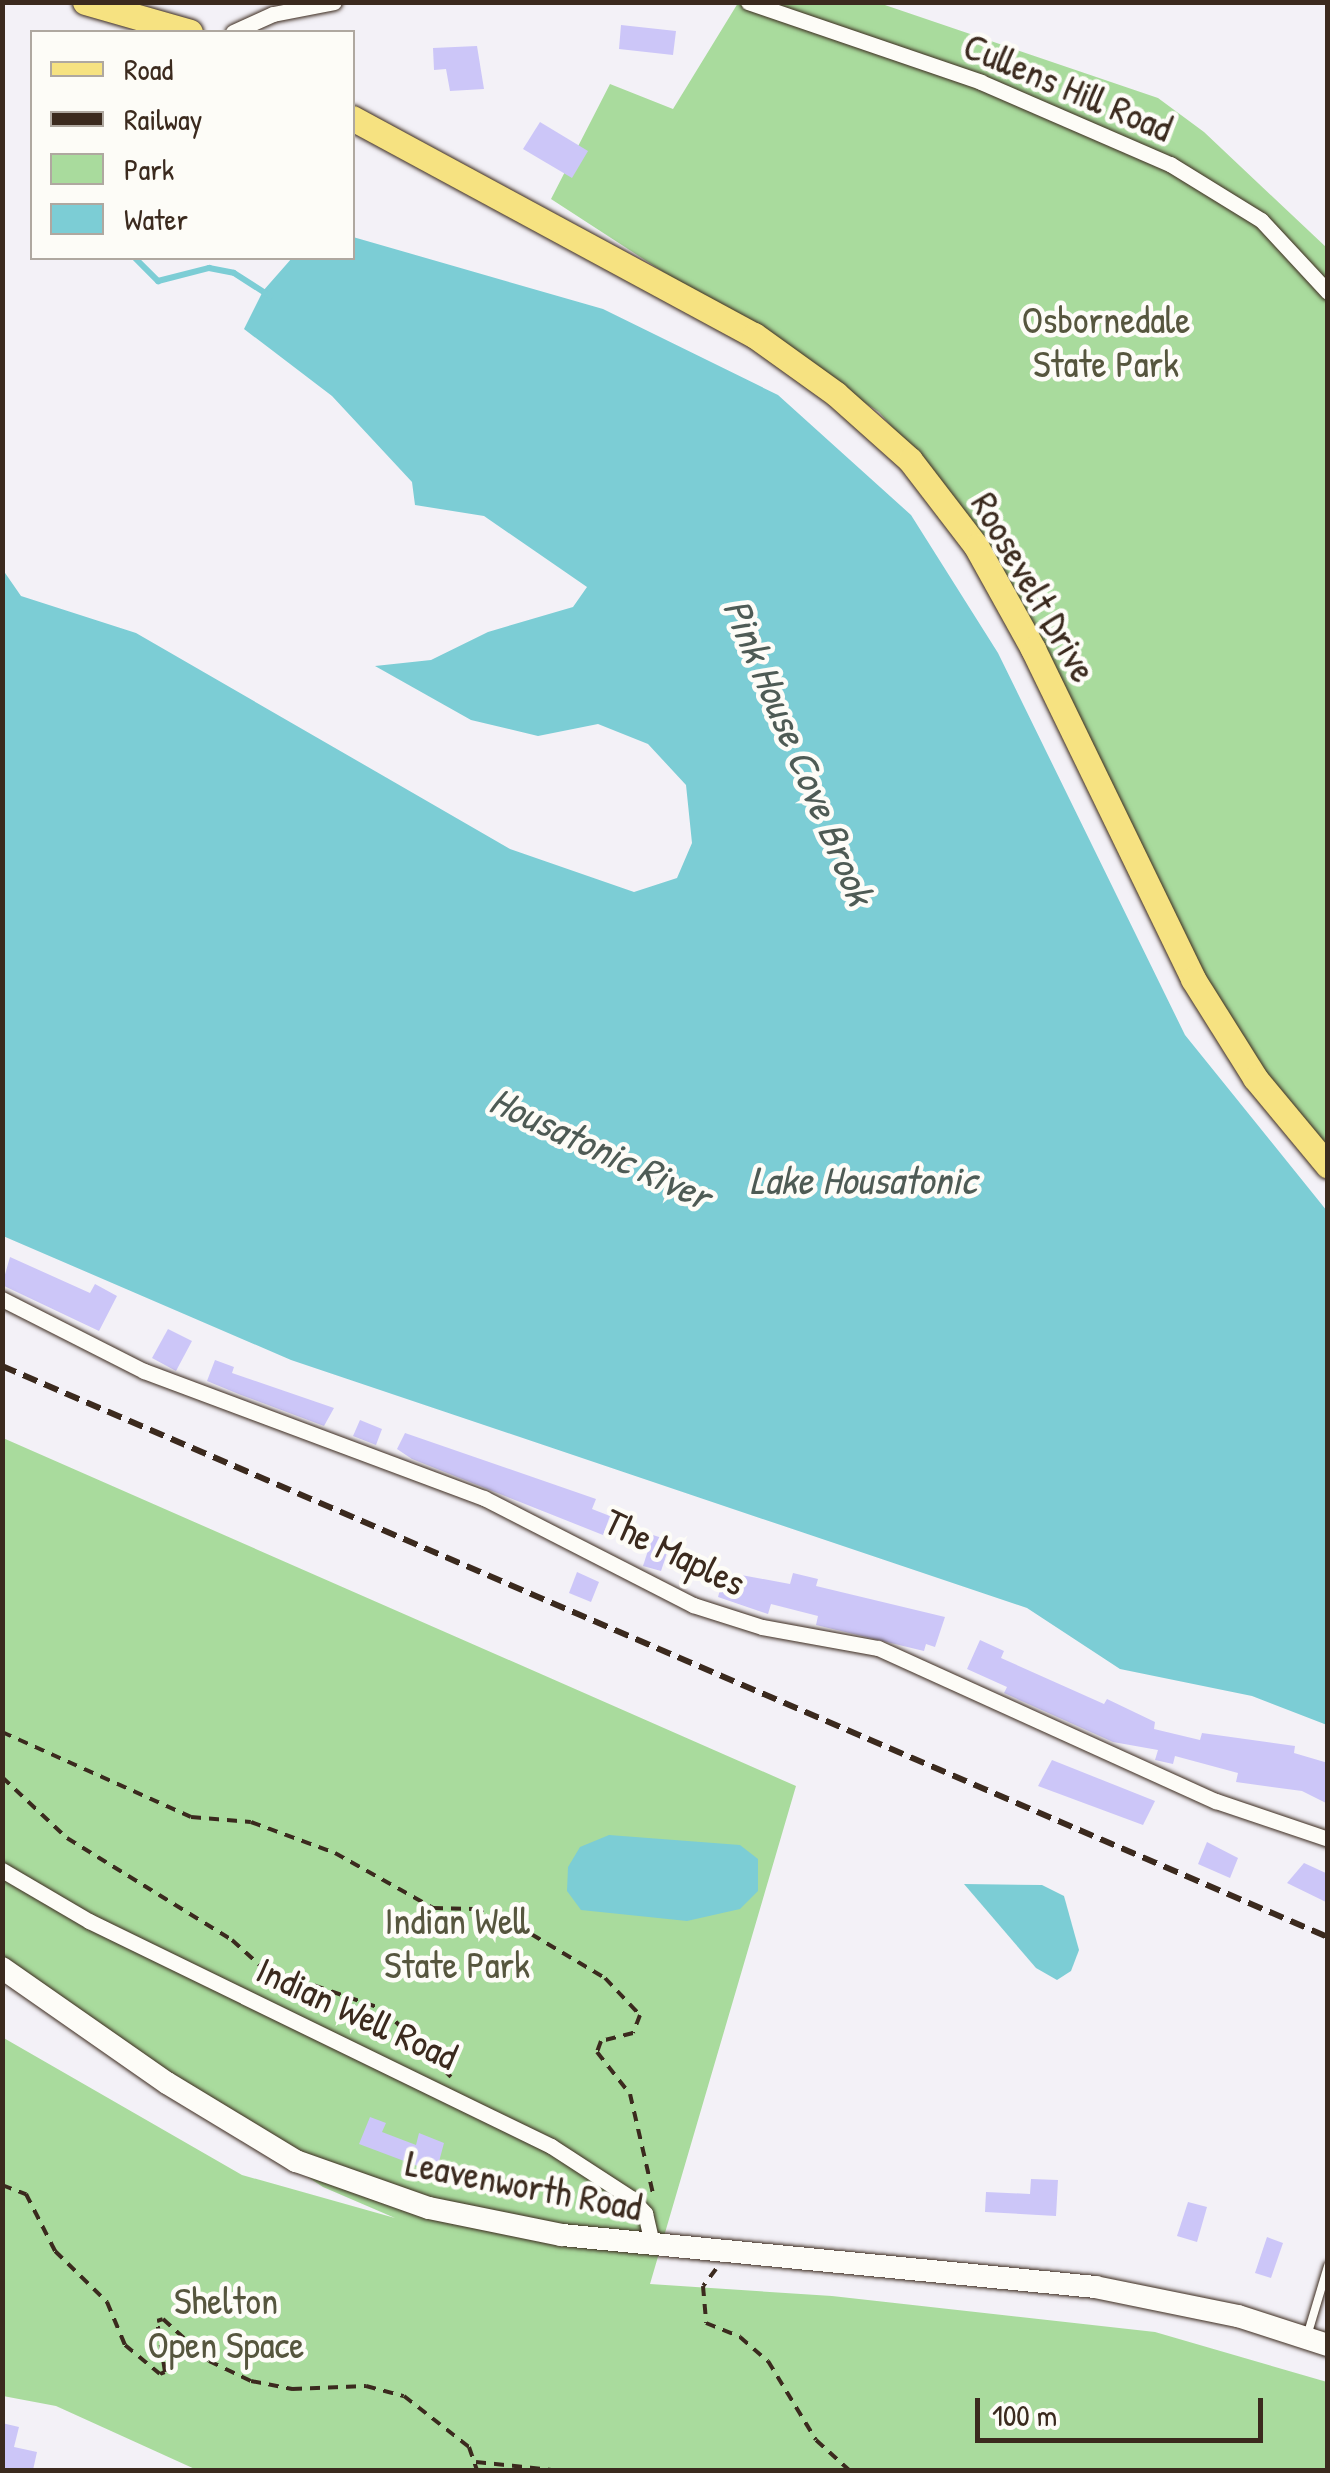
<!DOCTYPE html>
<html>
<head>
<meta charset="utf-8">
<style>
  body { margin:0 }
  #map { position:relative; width:1330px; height:2473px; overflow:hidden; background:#f3f1f7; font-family:"Patrick Hand",sans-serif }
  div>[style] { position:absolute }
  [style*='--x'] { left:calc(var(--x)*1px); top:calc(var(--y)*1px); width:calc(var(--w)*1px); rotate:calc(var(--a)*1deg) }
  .green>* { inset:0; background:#a9db9d }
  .water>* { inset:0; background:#7ccdd5 }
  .stream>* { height:6px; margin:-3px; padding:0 3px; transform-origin:3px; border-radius:3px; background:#7ccdd5 }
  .building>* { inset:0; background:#ccc6f8 }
  .path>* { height:4px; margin-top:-2px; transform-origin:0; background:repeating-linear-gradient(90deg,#3b2a1e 0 10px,transparent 0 18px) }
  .roads { filter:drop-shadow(0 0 2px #3b2a1e) drop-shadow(0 0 2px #3b2a1e) }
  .lane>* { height:8px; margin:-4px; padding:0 4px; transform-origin:4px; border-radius:4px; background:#fdfcf7 }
  .street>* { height:15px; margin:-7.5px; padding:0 7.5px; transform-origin:7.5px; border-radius:7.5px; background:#fdfcf7 }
  .secondary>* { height:22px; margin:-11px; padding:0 11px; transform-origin:11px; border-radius:11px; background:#fdfcf7 }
  .primary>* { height:25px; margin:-12.5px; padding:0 12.5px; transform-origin:12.5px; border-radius:12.5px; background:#f6e281 }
  .rail>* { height:6px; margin-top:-3px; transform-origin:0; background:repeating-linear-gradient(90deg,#3b2a1e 0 15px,transparent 0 23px) }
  span { translate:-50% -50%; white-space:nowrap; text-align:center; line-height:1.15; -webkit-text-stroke:9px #fdfcf7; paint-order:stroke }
  .street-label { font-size:38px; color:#3b2a1e }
  .park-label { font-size:38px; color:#56563e }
  .water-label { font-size:40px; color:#4e5b55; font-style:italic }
  .frame { position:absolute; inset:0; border:5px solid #3b2a1e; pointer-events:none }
  .legend { position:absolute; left:30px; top:30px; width:325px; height:230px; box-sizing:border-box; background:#fdfcf7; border:2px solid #afa8a0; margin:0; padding:12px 18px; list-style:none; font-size:30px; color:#3b2a1e }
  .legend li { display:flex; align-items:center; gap:20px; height:50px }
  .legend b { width:50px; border:2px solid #afa8a0 }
  .scale { position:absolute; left:975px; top:2398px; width:288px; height:45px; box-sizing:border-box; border:5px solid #3b2a1e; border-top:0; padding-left:12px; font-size:30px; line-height:35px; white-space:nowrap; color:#3b2a1e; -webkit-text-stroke:8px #fdfcf7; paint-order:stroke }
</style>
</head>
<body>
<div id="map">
  <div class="green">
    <div style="clip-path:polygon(738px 3px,879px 3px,1158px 98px,1204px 132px,1327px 248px,1327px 1150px,1249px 1057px,930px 471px,879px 412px,551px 199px,610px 84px,673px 109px)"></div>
    <div style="clip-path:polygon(3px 1438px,796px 1786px,650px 2284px,832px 2296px,1155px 2332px,1327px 2382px,1327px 2470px,197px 2470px,56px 2406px,3px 2396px,2px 2037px,242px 2175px,395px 2218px,323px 2187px,3px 1977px)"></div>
  </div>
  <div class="water">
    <div style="clip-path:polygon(353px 237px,603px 309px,778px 395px,911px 515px,998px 653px,1185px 1035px,1327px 1211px,1327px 1725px,1252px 1696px,1120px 1669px,1027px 1608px,291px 1360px,3px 1236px,3px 570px,21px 596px,136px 633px,510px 849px,634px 892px,677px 878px,692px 843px,686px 785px,648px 744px,598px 724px,538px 736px,471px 720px,375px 666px,431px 660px,488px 632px,573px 607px,587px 587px,484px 516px,415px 505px,412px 482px,332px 396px,244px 329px,263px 291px,292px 258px,352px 258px)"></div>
    <div style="clip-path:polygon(609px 1835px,740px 1845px,758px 1859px,758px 1891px,740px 1909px,687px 1921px,581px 1910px,567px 1891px,568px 1867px,580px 1847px)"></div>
    <div style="clip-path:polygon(964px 1884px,1042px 1885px,1064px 1896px,1079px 1950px,1071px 1971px,1057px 1980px,1036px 1968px)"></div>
  </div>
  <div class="stream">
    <div style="--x:135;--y:258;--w:33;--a:45"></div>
    <div style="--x:158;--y:281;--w:53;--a:-14.3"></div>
    <div style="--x:209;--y:268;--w:25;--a:11"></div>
    <div style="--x:234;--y:273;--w:43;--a:32.6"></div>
  </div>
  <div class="building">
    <div style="clip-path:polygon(621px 25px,676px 31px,673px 55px,619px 49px)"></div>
    <div style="clip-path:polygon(477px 46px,484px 89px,450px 91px,446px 69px,434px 70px,433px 48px)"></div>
    <div style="clip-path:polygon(540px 122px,588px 151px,572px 178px,523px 149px)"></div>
    <div style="clip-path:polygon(10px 1257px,90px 1293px,95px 1284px,117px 1296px,99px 1331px,2px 1285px)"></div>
    <div style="clip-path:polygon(168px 1329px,192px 1341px,176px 1371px,152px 1358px)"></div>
    <div style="clip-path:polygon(215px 1360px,234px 1367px,232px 1373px,334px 1408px,324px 1426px,241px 1395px,207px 1381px)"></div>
    <div style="clip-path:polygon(360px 1420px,382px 1429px,376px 1445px,353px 1436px)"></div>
    <div style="clip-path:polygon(405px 1433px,596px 1499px,592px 1509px,610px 1516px,603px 1535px,412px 1459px,397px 1449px)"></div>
    <div style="clip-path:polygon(653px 1535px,671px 1541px,661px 1571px,643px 1566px)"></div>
    <div style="clip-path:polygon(577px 1572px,599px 1582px,591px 1602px,569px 1593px)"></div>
    <div style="clip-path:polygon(725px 1572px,790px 1584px,793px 1573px,818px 1579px,816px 1586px,945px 1617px,935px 1647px,926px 1644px,924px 1651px,816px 1625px,818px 1616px,771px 1604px,768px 1614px,718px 1597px)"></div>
    <div style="clip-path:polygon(980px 1640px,1004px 1651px,1001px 1658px,1104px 1704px,1107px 1699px,1155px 1722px,1154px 1729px,1200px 1740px,1202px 1733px,1295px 1746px,1294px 1753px,1328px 1763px,1328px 1804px,1302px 1791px,1236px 1782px,1238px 1773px,1175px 1756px,1173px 1764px,1155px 1760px,1158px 1750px,1113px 1742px,1004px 1693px,1007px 1687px,967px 1669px)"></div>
    <div style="clip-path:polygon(1052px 1760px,1155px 1801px,1143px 1825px,1038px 1786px)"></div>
    <div style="clip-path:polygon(1207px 1842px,1238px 1858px,1230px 1878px,1198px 1864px)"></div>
    <div style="clip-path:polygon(1304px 1863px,1328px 1874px,1328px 1903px,1287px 1883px)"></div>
    <div style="clip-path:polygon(370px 2117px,386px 2123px,382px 2132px,416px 2145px,419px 2133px,444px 2143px,436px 2173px,359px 2144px)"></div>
    <div style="clip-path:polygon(1031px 2179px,1058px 2180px,1056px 2216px,985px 2212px,986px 2192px,1030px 2194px)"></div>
    <div style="clip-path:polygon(1188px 2202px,1207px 2207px,1197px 2242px,1177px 2236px)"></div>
    <div style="clip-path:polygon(1267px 2237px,1283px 2243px,1271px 2278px,1255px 2273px)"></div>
    <div style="clip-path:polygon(2px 2423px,19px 2427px,14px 2447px,37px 2452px,33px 2470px,2px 2470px)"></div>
  </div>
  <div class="path">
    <div style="--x:2;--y:1732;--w:207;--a:24.2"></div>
    <div style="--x:191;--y:1817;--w:60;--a:4.8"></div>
    <div style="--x:251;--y:1822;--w:90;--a:20.3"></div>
    <div style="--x:335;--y:1853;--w:112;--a:29.3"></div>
    <div style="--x:433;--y:1908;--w:41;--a:1.4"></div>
    <div style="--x:474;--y:1909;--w:45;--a:20.9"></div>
    <div style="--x:516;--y:1925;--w:104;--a:30.8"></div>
    <div style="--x:605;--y:1978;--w:51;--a:46.6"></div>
    <div style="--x:640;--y:2015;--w:19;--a:111"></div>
    <div style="--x:633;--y:2033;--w:33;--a:166"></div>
    <div style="--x:601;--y:2041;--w:12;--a:110"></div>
    <div style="--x:597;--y:2052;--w:53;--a:51.8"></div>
    <div style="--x:630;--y:2094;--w:107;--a:77"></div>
    <div style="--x:2;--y:1777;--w:89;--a:43.2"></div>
    <div style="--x:67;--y:1838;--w:194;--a:31.7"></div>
    <div style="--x:232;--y:1940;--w:42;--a:42.1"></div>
    <div style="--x:263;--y:1968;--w:127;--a:18.9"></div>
    <div style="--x:383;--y:2009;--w:96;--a:45"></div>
    <div style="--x:2;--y:2185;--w:26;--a:21"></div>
    <div style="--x:26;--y:2194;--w:64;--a:63"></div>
    <div style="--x:55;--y:2251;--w:73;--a:44.4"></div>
    <div style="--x:107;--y:2302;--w:47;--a:67.3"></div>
    <div style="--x:125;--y:2345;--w:45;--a:39.6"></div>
    <div style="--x:160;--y:2374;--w:5;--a:-22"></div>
    <div style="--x:165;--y:2372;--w:52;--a:-98.9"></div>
    <div style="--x:157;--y:2321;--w:6;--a:-18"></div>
    <div style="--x:163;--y:2319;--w:62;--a:42.4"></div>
    <div style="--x:209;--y:2361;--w:47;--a:25.5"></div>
    <div style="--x:251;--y:2381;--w:42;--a:11"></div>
    <div style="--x:292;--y:2389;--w:74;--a:-2.3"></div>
    <div style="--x:366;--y:2386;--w:39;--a:15"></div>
    <div style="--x:404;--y:2396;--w:83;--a:38.1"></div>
    <div style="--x:469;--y:2447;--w:24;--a:71"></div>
    <div style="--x:716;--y:2269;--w:21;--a:127"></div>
    <div style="--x:703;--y:2286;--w:37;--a:85"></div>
    <div style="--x:706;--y:2323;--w:37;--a:22"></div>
    <div style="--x:740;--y:2337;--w:37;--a:41"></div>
    <div style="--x:768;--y:2361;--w:92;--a:58.7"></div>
    <div style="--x:816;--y:2440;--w:45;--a:42.3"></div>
    <div style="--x:476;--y:2462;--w:76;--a:6"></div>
    <div style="--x:671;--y:2470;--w:41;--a:0"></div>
  </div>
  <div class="roads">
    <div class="lane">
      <div style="--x:1307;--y:2336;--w:73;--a:-73.3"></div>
    </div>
    <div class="street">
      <div style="--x:748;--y:2;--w:246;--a:18.9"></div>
      <div style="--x:981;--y:82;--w:206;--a:23.5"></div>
      <div style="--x:1170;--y:164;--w:107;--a:31.6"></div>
      <div style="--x:1261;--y:220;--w:98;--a:47.1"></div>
      <div style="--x:233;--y:32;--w:44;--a:-24.2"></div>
      <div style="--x:273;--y:14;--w:62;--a:-11.1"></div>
      <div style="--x:2;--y:1299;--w:159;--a:26.9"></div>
      <div style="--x:144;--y:1371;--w:363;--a:20.5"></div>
      <div style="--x:484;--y:1498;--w:235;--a:27.1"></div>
      <div style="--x:693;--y:1605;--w:72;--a:17.7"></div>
      <div style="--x:762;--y:1627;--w:118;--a:10.3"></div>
      <div style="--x:878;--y:1648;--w:371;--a:24.4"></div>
      <div style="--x:1216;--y:1801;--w:118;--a:18.7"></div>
      <div style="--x:2;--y:1870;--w:101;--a:30.4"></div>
      <div style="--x:89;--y:1921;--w:514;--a:25.97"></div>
      <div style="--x:551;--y:2146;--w:95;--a:33"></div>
      <div style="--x:631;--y:2198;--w:21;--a:47"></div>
      <div style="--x:645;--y:2213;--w:32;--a:77"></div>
    </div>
    <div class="secondary">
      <div style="--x:2;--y:1968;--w:201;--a:34.9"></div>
      <div style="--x:167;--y:2083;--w:151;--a:31.2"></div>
      <div style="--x:296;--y:2161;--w:141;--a:19.5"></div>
      <div style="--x:429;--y:2208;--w:136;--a:11.5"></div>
      <div style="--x:562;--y:2235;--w:536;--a:5.57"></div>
      <div style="--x:1095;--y:2287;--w:146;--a:11.5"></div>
      <div style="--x:1238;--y:2316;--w:95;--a:17.9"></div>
    </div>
    <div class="primary">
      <div style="--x:85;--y:2;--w:109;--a:15.9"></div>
      <div style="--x:352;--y:118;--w:457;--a:28.4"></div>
      <div style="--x:754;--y:335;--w:101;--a:35.7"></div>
      <div style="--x:836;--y:394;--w:99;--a:41.7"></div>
      <div style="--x:910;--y:460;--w:108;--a:52.5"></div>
      <div style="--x:976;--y:546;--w:118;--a:61"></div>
      <div style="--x:1033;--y:649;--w:367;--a:64.1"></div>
      <div style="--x:1193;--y:979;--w:117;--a:57.9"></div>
      <div style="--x:1255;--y:1078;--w:114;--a:50.3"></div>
    </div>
  </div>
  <div class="rail">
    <div style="--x:2;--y:1366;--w:1444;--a:23.3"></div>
  </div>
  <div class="street-label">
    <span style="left:1068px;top:87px;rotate:23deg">Cullens Hill Road</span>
    <span style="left:1034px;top:587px;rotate:60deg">Roosevelt Drive</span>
    <span style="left:675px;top:1552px;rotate:26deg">The Maples</span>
    <span style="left:357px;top:2013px;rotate:25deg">Indian Well Road</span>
    <span style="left:524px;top:2185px;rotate:11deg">Leavenworth Road</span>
  </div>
  <div class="park-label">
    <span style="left:1106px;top:342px">Osbornedale<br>State Park</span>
    <span style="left:457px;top:1943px">Indian Well<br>State Park</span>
    <span style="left:226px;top:2323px">Shelton<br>Open Space</span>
  </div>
  <div class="water-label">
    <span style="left:800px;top:751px;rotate:67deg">Pink House Cove Brook</span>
    <span style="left:601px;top:1147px;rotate:25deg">Housatonic River</span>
    <span style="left:863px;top:1179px">Lake Housatonic</span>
  </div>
  <div class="frame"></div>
  <ul class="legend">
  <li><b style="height:12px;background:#f6e281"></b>Road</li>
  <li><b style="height:12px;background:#3b2a1e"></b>Railway</li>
  <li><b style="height:28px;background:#a9db9d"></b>Park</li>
  <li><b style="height:28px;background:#7ccdd5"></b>Water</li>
  </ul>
  <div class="scale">100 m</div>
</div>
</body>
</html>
